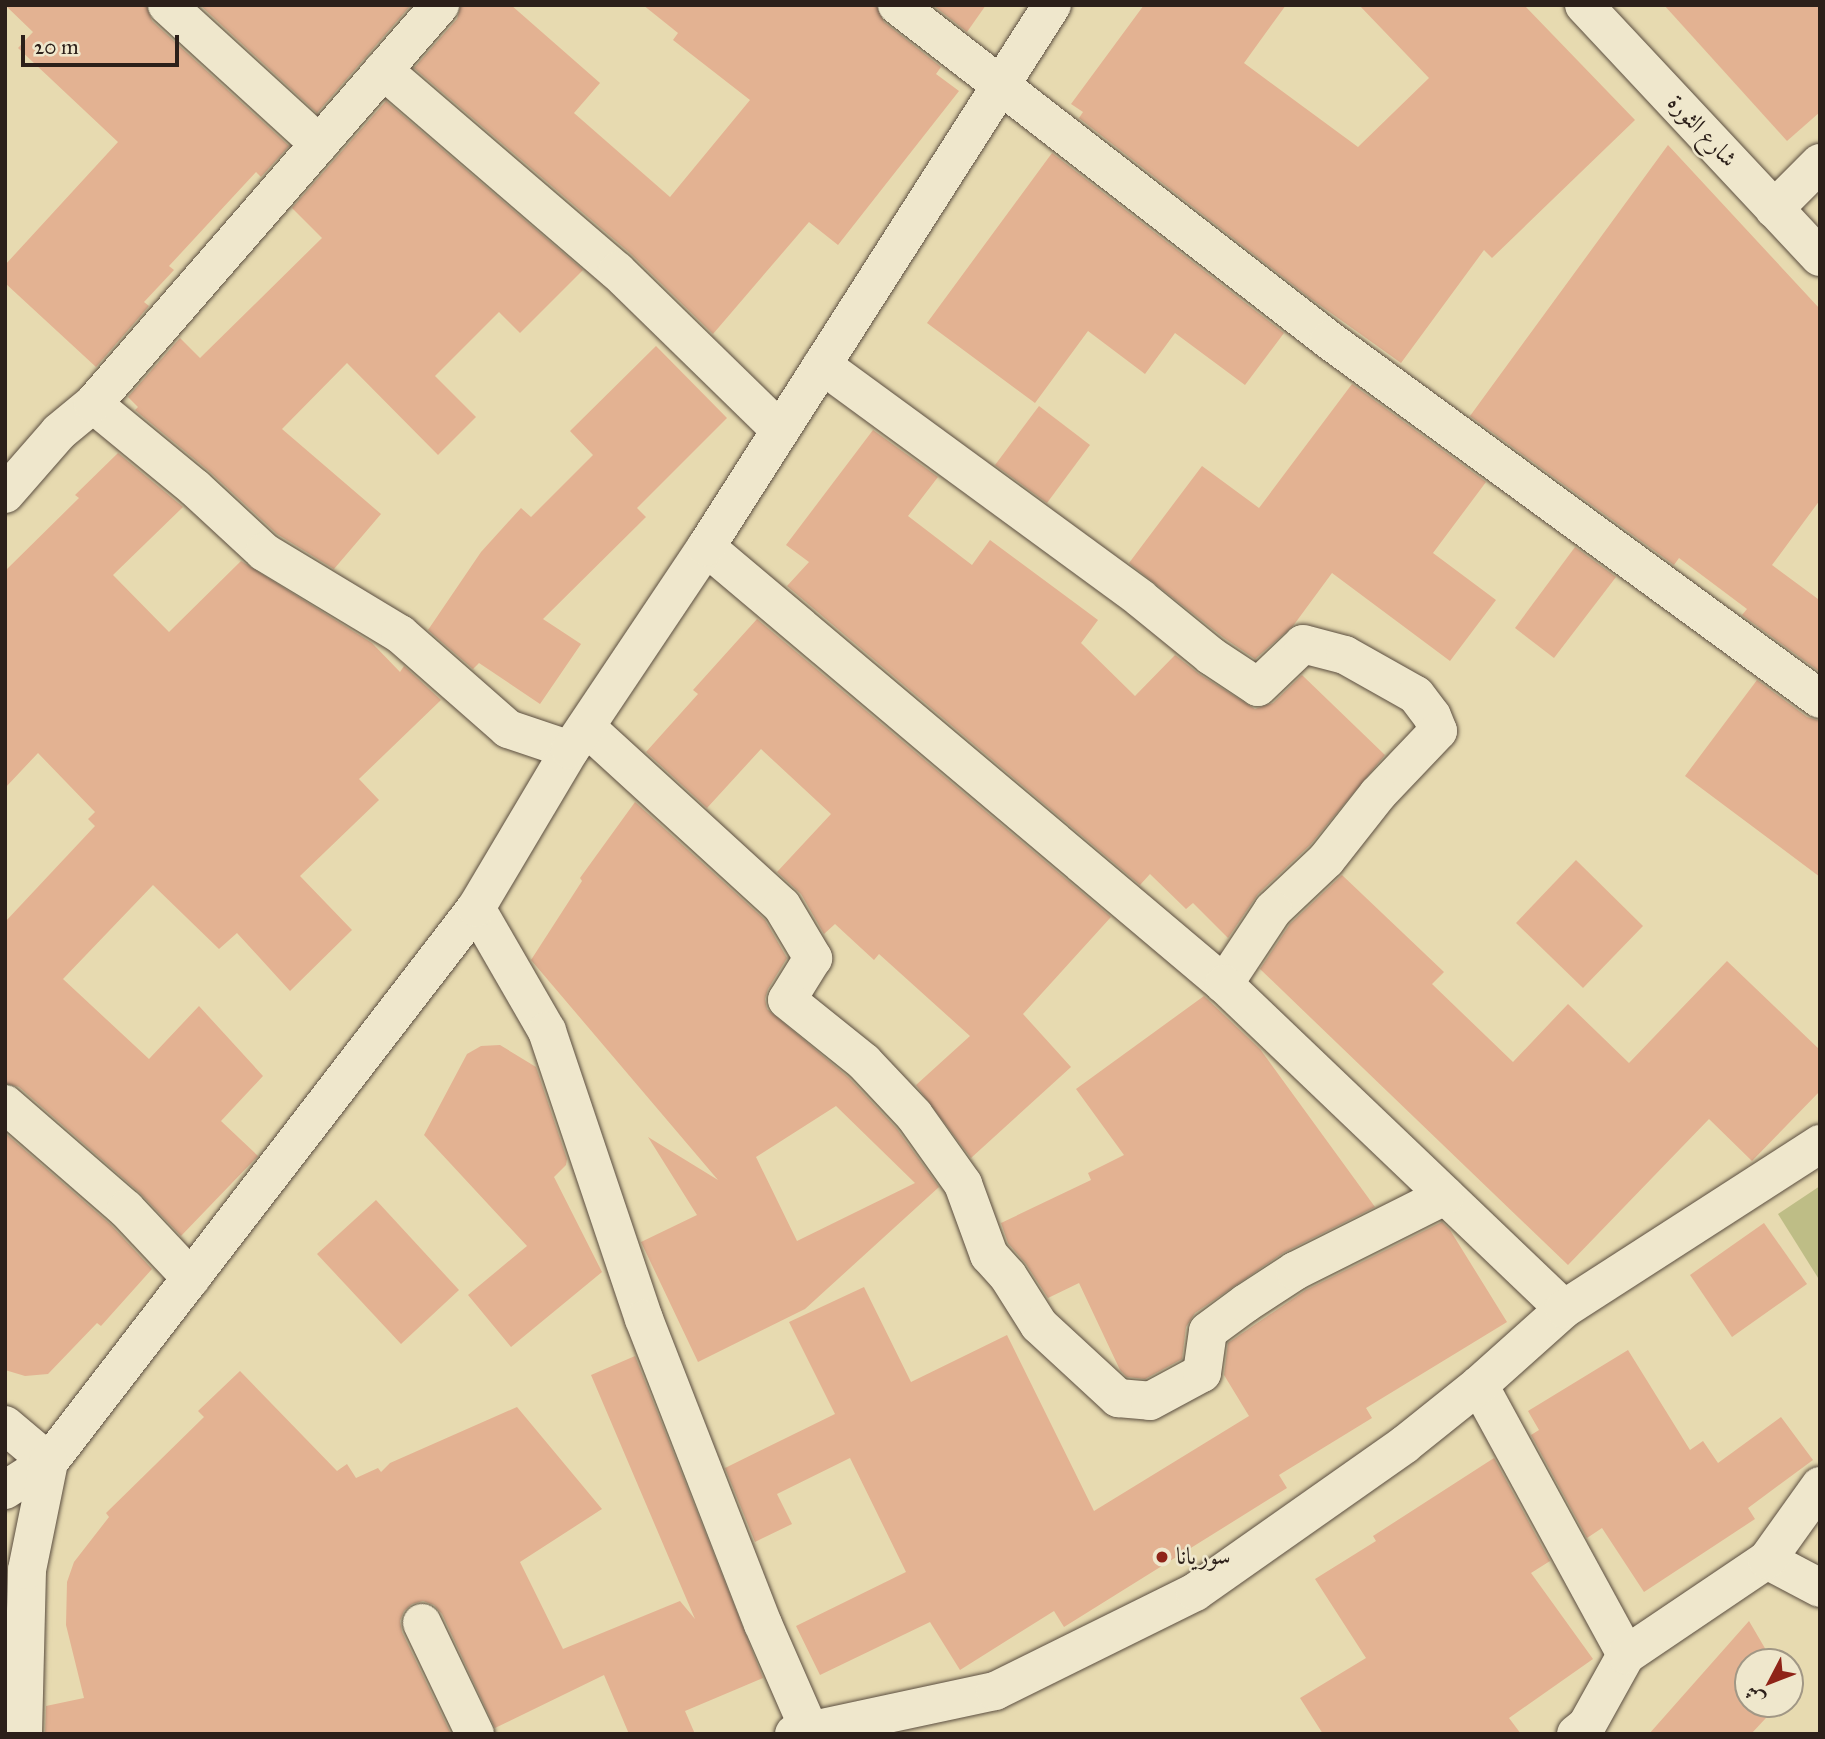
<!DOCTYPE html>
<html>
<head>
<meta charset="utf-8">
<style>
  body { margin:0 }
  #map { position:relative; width:1825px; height:1739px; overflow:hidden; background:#e7dab0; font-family:"IM FELL Great Primer",Amiri,serif }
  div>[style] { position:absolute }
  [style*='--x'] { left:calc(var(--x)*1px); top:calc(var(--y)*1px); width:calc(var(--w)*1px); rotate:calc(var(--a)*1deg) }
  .green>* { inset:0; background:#bebd86 }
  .building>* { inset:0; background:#e3b292 }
  .roads { filter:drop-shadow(0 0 2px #5b4e40) drop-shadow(0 0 2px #5b4e40) }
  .minor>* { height:38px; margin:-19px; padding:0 19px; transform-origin:19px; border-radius:19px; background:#efe7cc }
  .tertiary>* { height:38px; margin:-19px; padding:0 19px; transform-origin:19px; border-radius:19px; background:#efe7cc }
  .secondary>* { height:38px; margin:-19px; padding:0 19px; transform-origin:19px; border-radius:19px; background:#efe7cc }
  .dots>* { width:19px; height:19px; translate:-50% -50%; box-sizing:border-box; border:4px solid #efe7cc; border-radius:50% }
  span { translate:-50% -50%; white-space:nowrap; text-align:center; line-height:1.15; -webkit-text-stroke:5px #efe7cc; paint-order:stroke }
  .street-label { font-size:24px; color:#2c201a }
  .poi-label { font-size:24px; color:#2c201a }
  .left { translate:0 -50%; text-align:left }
  .frame { position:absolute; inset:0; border:7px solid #2c201a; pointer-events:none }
  .north { position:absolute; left:1734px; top:1648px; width:70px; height:70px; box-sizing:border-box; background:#efe7cc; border:2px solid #a19785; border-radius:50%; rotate:228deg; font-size:19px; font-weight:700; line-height:28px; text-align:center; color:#2c201a }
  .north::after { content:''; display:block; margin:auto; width:24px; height:32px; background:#8f2418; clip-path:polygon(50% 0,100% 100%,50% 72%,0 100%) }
  .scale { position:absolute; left:21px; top:35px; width:158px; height:32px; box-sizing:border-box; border:4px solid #2c201a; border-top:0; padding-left:9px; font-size:21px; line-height:24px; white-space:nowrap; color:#2c201a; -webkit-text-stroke:5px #efe7cc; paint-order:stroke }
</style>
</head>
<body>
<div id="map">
  <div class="green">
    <div style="clip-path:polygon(1820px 1186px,1820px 1281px,1778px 1214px)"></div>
  </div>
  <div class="building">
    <div style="clip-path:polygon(5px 5px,146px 5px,152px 21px,289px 146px,261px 177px,256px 172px,169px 266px,174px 270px,144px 302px,149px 306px,96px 367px,5px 283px,5px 265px,118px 142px,18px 48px,33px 32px)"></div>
    <div style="clip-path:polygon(200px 5px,411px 5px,317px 113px)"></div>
    <div style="clip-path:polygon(461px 5px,511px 5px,600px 83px,574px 113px,670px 197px,750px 100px,673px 40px,678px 33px,643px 5px,876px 5px,884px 22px,941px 67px,936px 74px,959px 91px,838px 245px,809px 222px,713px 334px,631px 254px,414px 68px,457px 19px)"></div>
    <div style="clip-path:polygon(933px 5px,986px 5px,967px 32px)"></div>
    <div style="clip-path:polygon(1144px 5px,1286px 5px,1244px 63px,1358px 147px,1429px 78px,1359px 5px,1524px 5px,1635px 120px,1492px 258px,1484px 250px,1401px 363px,1310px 298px,1079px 118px,1083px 112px,1071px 104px)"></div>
    <div style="clip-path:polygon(1664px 5px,1820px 5px,1820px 112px,1787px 141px)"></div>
    <div style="clip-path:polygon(386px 101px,583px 270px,520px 333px,499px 312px,435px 376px,476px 417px,438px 455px,347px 363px,282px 429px,381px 514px,334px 569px,277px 534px,210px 472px,135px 410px,138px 407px,128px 397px,180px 338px,200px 358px,322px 238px,292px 208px)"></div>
    <div style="clip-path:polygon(1668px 145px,1820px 309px,1820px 500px,1772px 565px,1818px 599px,1820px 596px,1820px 672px,1742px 615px,1747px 609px,1679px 558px,1674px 565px,1470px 416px)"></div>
    <div style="clip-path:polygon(1052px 153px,1284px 333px,1245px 385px,1175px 333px,1145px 374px,1088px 331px,1035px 403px,927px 323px)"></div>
    <div style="clip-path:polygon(656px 346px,727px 418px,637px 508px,646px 517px,543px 619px,581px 644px,540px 704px,479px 663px,473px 669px,428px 630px,481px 552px,521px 508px,531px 517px,593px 455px,570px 431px)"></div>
    <div style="clip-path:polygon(1352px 384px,1486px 482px,1433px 553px,1496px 600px,1450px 661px,1332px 573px,1293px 626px,1255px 659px,1224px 638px,1129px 563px,1202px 466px,1259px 508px)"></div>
    <div style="clip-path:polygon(1039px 406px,1090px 445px,1047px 503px,995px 465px)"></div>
    <div style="clip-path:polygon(873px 430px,938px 477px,908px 516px,972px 565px,990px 540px,1098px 620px,1081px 643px,1135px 696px,1175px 655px,1199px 674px,1255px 709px,1273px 703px,1302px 675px,1385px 755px,1310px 845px,1258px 894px,1228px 938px,1193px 903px,1186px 909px,1150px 874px,1140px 885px,787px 586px,809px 562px,786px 545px)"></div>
    <div style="clip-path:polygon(118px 453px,183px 507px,113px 575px,169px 632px,241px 561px,372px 643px,400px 672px,404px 666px,441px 700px,359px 779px,379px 800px,300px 876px,352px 930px,290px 991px,237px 933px,219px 949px,153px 885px,63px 979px,149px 1059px,199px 1006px,263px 1076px,221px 1121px,258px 1156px,181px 1236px,140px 1193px,19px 1087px,5px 1083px,5px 922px,95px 826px,88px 819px,95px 812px,38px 753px,5px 788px,5px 571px,79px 498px,75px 495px)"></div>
    <div style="clip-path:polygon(1575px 547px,1616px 577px,1554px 658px,1515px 628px)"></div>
    <div style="clip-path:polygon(757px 619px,1111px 917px,1023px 1014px,1071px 1067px,971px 1158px,916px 1085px,970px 1036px,879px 954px,874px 960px,835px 924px,824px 934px,801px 894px,777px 872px,831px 814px,761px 749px,707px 808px,646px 752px,698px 694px,693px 690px)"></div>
    <div style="clip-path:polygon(1757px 680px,1807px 717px,1820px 721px,1820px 877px,1685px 776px)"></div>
    <div style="clip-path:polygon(evenodd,635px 802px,765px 920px,787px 958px,768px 989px,765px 999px,767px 1009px,849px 1078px,897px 1129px,939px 1187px,805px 1309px,698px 1362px,641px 1242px,697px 1215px,648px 1137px,718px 1180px,531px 960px,582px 881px,580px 878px,635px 802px,836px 1106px,915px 1183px,797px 1241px,756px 1157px,836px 1106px)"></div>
    <div style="clip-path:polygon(1576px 860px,1643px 926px,1583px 988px,1516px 923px)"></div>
    <div style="clip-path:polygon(1342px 875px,1444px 972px,1432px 984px,1513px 1062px,1568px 1004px,1629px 1063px,1727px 961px,1820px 1050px,1820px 1091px,1752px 1161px,1709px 1119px,1568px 1265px,1260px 969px,1290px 924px)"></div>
    <div style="clip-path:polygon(1204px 996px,1260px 1049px,1375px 1207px,1283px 1253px,1195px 1313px,1186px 1327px,1182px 1359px,1145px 1379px,1127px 1377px,1120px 1370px,1079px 1283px,1048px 1298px,1026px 1264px,1008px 1243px,1001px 1223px,1091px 1180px,1088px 1173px,1124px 1155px,1076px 1089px)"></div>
    <div style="clip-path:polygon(500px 1045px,536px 1067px,567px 1159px,566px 1165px,554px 1177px,602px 1272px,511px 1347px,468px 1295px,527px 1246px,424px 1135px,467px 1054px,481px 1046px)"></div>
    <div style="clip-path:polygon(5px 1133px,111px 1225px,152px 1269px,101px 1326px,97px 1323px,48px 1374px,25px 1376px,5px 1370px)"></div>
    <div style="clip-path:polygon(376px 1200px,459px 1290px,401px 1344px,317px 1254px)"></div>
    <div style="clip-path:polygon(1442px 1222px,1450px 1230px,1507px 1322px,1366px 1408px,1372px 1418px,1279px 1475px,1287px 1488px,1064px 1627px,1054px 1611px,960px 1670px,930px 1622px,820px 1675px,796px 1626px,906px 1572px,850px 1458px,777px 1494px,792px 1524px,755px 1542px,725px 1468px,835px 1414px,789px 1322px,864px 1287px,911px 1382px,1007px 1335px,1094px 1511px,1249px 1416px,1224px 1375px,1228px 1343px,1306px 1290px)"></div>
    <div style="clip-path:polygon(1764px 1223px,1807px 1284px,1732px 1337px,1690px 1275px)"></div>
    <div style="clip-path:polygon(1628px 1350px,1690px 1450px,1703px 1441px,1718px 1463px,1781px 1417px,1813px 1460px,1748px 1508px,1755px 1519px,1644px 1592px,1602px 1528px,1587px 1538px,1531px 1435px,1539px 1430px,1528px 1411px)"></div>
    <div style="clip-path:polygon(635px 1356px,763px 1678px,685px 1711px,695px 1734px,629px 1734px,604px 1675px,495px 1728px,442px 1614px,434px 1605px,423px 1601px,412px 1604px,404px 1611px,400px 1621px,402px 1632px,451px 1734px,45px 1734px,46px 1706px,84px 1698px,66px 1625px,67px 1582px,74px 1562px,109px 1517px,106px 1513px,204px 1417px,198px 1411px,240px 1371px,337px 1471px,347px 1464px,356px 1478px,378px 1468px,381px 1472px,390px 1463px,517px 1407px,602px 1509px,520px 1562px,563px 1649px,680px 1601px,695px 1619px,591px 1375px)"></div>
    <div style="clip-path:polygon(1494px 1458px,1550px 1561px,1531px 1573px,1593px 1659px,1509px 1718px,1521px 1734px,1323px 1734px,1300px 1698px,1366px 1658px,1315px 1579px,1376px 1541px,1373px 1536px)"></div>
    <div style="clip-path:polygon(1749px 1621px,1773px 1662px,1748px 1662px,1748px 1704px,1779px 1704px,1751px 1734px,1649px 1734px)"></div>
  </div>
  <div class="roads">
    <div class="minor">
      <div style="--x:167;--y:5;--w:206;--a:42.4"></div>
      <div style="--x:897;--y:5;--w:547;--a:37.79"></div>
      <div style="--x:1329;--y:340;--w:608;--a:36.17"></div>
      <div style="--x:383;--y:70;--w:308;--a:40.7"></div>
      <div style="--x:617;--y:271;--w:228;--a:44.3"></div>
      <div style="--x:1774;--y:209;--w:65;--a:-45"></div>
      <div style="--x:822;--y:365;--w:394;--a:36.2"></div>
      <div style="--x:1140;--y:598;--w:92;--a:39.2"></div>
      <div style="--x:1211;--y:656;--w:56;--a:33.4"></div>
      <div style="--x:1258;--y:687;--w:62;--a:-43.7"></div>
      <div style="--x:1303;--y:644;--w:43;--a:14.7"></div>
      <div style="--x:1345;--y:655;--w:81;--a:29.4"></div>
      <div style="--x:1416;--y:695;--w:26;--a:53"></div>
      <div style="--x:1432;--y:716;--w:16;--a:68"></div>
      <div style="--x:1438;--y:731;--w:87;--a:133.6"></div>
      <div style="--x:1378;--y:794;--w:84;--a:128.2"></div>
      <div style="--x:1326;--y:860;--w:73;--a:136.7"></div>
      <div style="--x:1273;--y:910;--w:89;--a:123.5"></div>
      <div style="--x:93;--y:404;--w:132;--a:39.5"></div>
      <div style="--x:195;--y:488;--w:94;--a:42.8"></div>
      <div style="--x:264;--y:552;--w:159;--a:31.1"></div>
      <div style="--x:400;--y:634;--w:144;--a:41.3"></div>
      <div style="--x:508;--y:729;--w:65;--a:18.7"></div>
      <div style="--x:5;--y:494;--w:82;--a:-48.9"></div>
      <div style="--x:59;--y:432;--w:44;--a:-39.5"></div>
      <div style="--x:93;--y:404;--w:529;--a:-48.99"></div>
      <div style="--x:706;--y:547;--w:678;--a:40.15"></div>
      <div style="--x:1224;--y:984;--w:470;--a:43.7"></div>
      <div style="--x:586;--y:727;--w:265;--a:42.4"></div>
      <div style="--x:782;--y:906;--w:61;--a:59.2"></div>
      <div style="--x:813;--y:958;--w:49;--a:121.8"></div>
      <div style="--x:787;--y:1000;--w:99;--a:38.8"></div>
      <div style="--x:864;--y:1062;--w:73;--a:46.7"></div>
      <div style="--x:914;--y:1115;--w:85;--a:54.6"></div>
      <div style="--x:963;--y:1184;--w:76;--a:69.9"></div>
      <div style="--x:989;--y:1255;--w:28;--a:48"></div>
      <div style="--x:1008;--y:1276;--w:58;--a:57.7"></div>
      <div style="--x:1039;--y:1325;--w:108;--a:42.7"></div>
      <div style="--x:1118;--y:1398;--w:32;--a:5"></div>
      <div style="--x:1150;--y:1401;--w:59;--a:-28.3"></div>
      <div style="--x:1202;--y:1373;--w:42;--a:-81.9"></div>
      <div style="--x:1208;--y:1331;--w:47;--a:-36.4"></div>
      <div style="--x:1246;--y:1303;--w:59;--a:-33.1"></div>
      <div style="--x:1295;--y:1271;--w:168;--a:-26.6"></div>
      <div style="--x:476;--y:908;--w:142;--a:60"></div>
      <div style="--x:547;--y:1031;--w:304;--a:71.4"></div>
      <div style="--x:644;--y:1319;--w:327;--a:68.7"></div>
      <div style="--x:763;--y:1624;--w:120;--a:66.4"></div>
      <div style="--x:5;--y:1104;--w:160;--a:41"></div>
      <div style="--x:126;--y:1209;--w:95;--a:46.7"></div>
      <div style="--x:1479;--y:1385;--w:307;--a:61.4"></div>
      <div style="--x:5;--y:1425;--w:57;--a:40.1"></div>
      <div style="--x:1767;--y:1560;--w:60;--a:27.8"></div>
      <div style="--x:422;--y:1623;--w:123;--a:64.5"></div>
      <div style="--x:1576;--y:1734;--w:14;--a:-39"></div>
      <div style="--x:1587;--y:1725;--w:80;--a:-60.9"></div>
      <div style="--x:1626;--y:1655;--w:170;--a:-34"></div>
      <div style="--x:1767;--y:1560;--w:91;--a:-54.4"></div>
    </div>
    <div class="tertiary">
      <div style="--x:794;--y:1734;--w:206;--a:-12.1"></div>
      <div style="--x:995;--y:1691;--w:223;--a:-26.3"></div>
      <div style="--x:1195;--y:1592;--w:256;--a:-35.1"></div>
      <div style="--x:1404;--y:1445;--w:96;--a:-38.7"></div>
      <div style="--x:1479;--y:1385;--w:114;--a:-41.8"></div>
      <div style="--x:1564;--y:1309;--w:305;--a:-32.8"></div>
    </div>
    <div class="secondary">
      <div style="--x:1584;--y:5;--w:345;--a:46.9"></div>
      <div style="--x:5;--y:1490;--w:52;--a:-32.5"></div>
      <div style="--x:49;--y:1462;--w:699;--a:-52.38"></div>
      <div style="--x:476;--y:908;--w:184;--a:-59.3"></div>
      <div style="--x:570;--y:750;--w:244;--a:-56.2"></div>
      <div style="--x:706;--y:547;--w:643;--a:-57.45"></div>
      <div style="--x:23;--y:1734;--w:164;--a:-88.6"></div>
      <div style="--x:27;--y:1570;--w:110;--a:-78.5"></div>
    </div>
  </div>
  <div class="dots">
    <div style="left:1162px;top:1557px;background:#8f2418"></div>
  </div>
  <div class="street-label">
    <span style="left:1702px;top:131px;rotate:47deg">شارع الثورة</span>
  </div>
  <div class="poi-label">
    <span class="left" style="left:1176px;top:1557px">سوريانا</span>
  </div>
  <div class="frame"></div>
  <div class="north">ش</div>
  <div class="scale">20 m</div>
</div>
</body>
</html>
